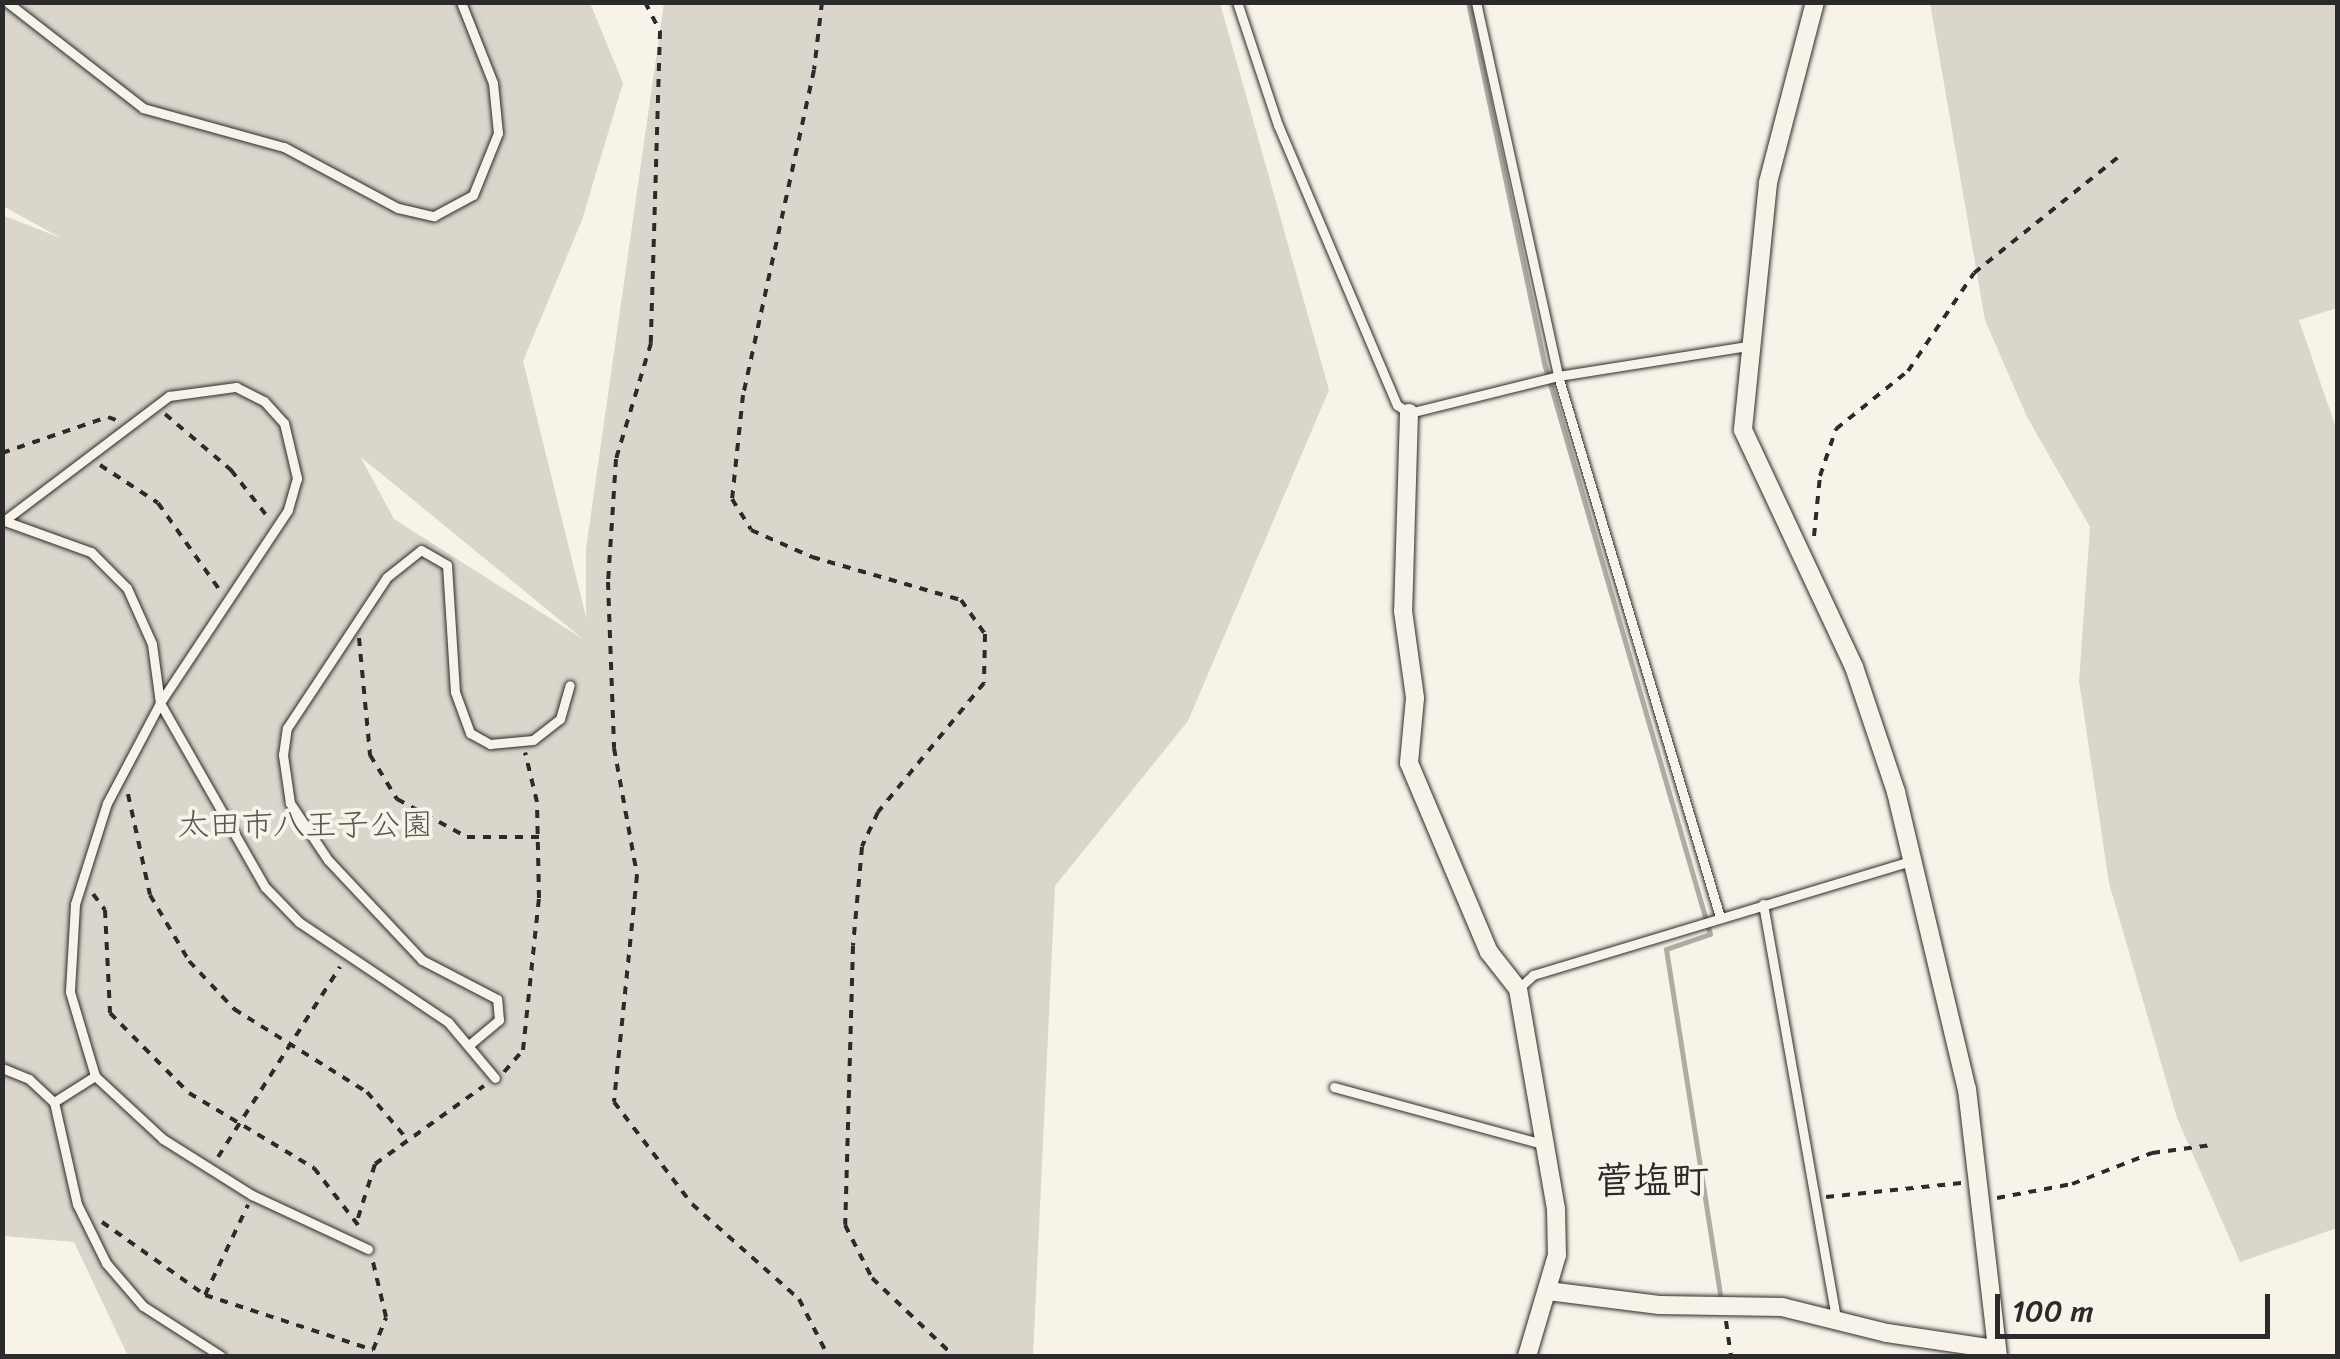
<!DOCTYPE html>
<html>
<head>
<meta charset="utf-8">
<style>
  body { margin:0 }
  #map { position:relative; width:2340px; height:1359px; overflow:hidden; background:#f7f3e8; font-family:Sriracha,"Klee One",sans-serif }
  div>[style] { position:absolute }
  [style*='--x'] { left:calc(var(--x)*1px); top:calc(var(--y)*1px); width:calc(var(--w)*1px); rotate:calc(var(--a)*1deg) }
  .green>* { inset:0; background:#dad6cc }
  .stream>* { height:5px; margin:-2.5px; padding:0 2.5px; transform-origin:2.5px; border-radius:2.5px; background:#afaca4 }
  .path>* { height:4px; margin-top:-2px; transform-origin:0; background:repeating-linear-gradient(90deg,#2b2b2b 0 8px,transparent 0 16px) }
  .roads { filter:drop-shadow(0 0 2px #2b2b2b) drop-shadow(0 0 2px #2b2b2b) }
  .lane>* { height:9px; margin:-4.5px; padding:0 4.5px; transform-origin:4.5px; border-radius:4.5px; background:#f7f3e8 }
  .street>* { height:18px; margin:-9px; padding:0 9px; transform-origin:9px; border-radius:9px; background:#f7f3e8 }
  span { translate:-50% -50%; white-space:nowrap; text-align:center; line-height:1.15; -webkit-text-stroke:8px #f7f3e8; paint-order:stroke }
  .park-label { font-size:32px; color:#575653 }
  .quarter-label { font-size:38px; color:#2b2b2b; font-weight:700 }
  .frame { position:absolute; inset:0; border:5px solid #2b2b2b; pointer-events:none }
  .scale { position:absolute; left:1995px; top:1294px; width:275px; height:45px; box-sizing:border-box; border:5px solid #2b2b2b; border-top:0; padding-left:12px; font-size:30px; line-height:35px; white-space:nowrap; color:#2b2b2b; -webkit-text-stroke:8px #f7f3e8; paint-order:stroke }
</style>
</head>
<body>
<div id="map">
  <div class="green">
    <div style="clip-path:polygon(evenodd,3px 3px,590px 3px,623px 83px,582px 220px,523px 361px,586px 617px,586px 549px,664px 3px,1220px 3px,1329px 390px,1188px 721px,1055px 886px,1033px 1356px,128px 1356px,74px 1242px,3px 1236px,2px 215px,61px 238px,3px 206px,3px 3px,361px 458px,362px 458px,583px 639px,394px 519px,361px 458px)"></div>
    <div style="clip-path:polygon(1930px 3px,2337px 3px,2337px 308px,2299px 320px,2338px 434px,2337px 1228px,2240px 1262px,2177px 1118px,2109px 883px,2079px 681px,2090px 527px,2027px 417px,1985px 320px)"></div>
  </div>
  <div class="stream">
    <div style="--x:1468;--y:2;--w:372;--a:78.1"></div>
    <div style="--x:1545;--y:366;--w:591;--a:73.8"></div>
    <div style="--x:1710;--y:934;--w:46;--a:161.2"></div>
    <div style="--x:1666;--y:949;--w:349;--a:81.1"></div>
  </div>
  <div class="path">
    <div style="--x:645;--y:2;--w:33;--a:63"></div>
    <div style="--x:660;--y:31;--w:312;--a:91.7"></div>
    <div style="--x:651;--y:343;--w:121;--a:106.8"></div>
    <div style="--x:616;--y:459;--w:123;--a:93.7"></div>
    <div style="--x:608;--y:582;--w:166;--a:87.9"></div>
    <div style="--x:614;--y:748;--w:129;--a:79.7"></div>
    <div style="--x:637;--y:875;--w:228;--a:95.8"></div>
    <div style="--x:614;--y:1102;--w:128;--a:52.6"></div>
    <div style="--x:692;--y:1204;--w:143;--a:41.6"></div>
    <div style="--x:799;--y:1299;--w:64;--a:63"></div>
    <div style="--x:822;--y:2;--w:68;--a:96.7"></div>
    <div style="--x:814;--y:70;--w:333;--a:102.3"></div>
    <div style="--x:743;--y:395;--w:105;--a:96"></div>
    <div style="--x:732;--y:499;--w:36;--a:58"></div>
    <div style="--x:751;--y:530;--w:67;--a:23.9"></div>
    <div style="--x:812;--y:557;--w:155;--a:16.1"></div>
    <div style="--x:961;--y:600;--w:42;--a:54.8"></div>
    <div style="--x:985;--y:634;--w:49;--a:91.2"></div>
    <div style="--x:984;--y:683;--w:167;--a:129.4"></div>
    <div style="--x:878;--y:812;--w:38;--a:115"></div>
    <div style="--x:862;--y:847;--w:99;--a:95.2"></div>
    <div style="--x:853;--y:946;--w:279;--a:91.6"></div>
    <div style="--x:845;--y:1225;--w:59;--a:63"></div>
    <div style="--x:872;--y:1278;--w:113;--a:43.6"></div>
    <div style="--x:165;--y:414;--w:87;--a:40.3"></div>
    <div style="--x:231;--y:470;--w:58;--a:52"></div>
    <div style="--x:2;--y:453;--w:112;--a:-18.8"></div>
    <div style="--x:108;--y:417;--w:9;--a:21"></div>
    <div style="--x:100;--y:465;--w:69;--a:33.2"></div>
    <div style="--x:158;--y:503;--w:105;--a:54.7"></div>
    <div style="--x:1814;--y:536;--w:60;--a:-84.3"></div>
    <div style="--x:1820;--y:476;--w:50;--a:-71.2"></div>
    <div style="--x:1836;--y:429;--w:92;--a:-38.9"></div>
    <div style="--x:1908;--y:371;--w:118;--a:-56"></div>
    <div style="--x:1974;--y:273;--w:190;--a:-38.8"></div>
    <div style="--x:359;--y:638;--w:118;--a:84.6"></div>
    <div style="--x:370;--y:755;--w:52;--a:58.5"></div>
    <div style="--x:397;--y:799;--w:80;--a:28.5"></div>
    <div style="--x:467;--y:837;--w:73;--a:0"></div>
    <div style="--x:128;--y:794;--w:103;--a:77.7"></div>
    <div style="--x:150;--y:895;--w:77;--a:59.4"></div>
    <div style="--x:189;--y:961;--w:66;--a:46.8"></div>
    <div style="--x:234;--y:1009;--w:157;--a:32"></div>
    <div style="--x:367;--y:1092;--w:62;--a:49.6"></div>
    <div style="--x:93;--y:894;--w:20;--a:53"></div>
    <div style="--x:105;--y:910;--w:103;--a:87.2"></div>
    <div style="--x:110;--y:1013;--w:112;--a:45.4"></div>
    <div style="--x:189;--y:1093;--w:146;--a:31"></div>
    <div style="--x:314;--y:1168;--w:78;--a:52.3"></div>
    <div style="--x:504;--y:1072;--w:29;--a:-49"></div>
    <div style="--x:523;--y:1050;--w:153;--a:-84"></div>
    <div style="--x:539;--y:898;--w:96;--a:-91.2"></div>
    <div style="--x:537;--y:802;--w:51;--a:-103.5"></div>
    <div style="--x:218;--y:1157;--w:226;--a:-57.3"></div>
    <div style="--x:1826;--y:1197;--w:136;--a:-5.9"></div>
    <div style="--x:1997;--y:1198;--w:76;--a:-10.6"></div>
    <div style="--x:2072;--y:1184;--w:86;--a:-21.2"></div>
    <div style="--x:2152;--y:1153;--w:60;--a:-7.7"></div>
    <div style="--x:358;--y:1218;--w:57;--a:-72.5"></div>
    <div style="--x:375;--y:1164;--w:134;--a:-35.6"></div>
    <div style="--x:102;--y:1222;--w:126;--a:35.3"></div>
    <div style="--x:205;--y:1295;--w:177;--a:18.1"></div>
    <div style="--x:373;--y:1350;--w:35;--a:-68"></div>
    <div style="--x:386;--y:1317;--w:57;--a:-103.3"></div>
    <div style="--x:205;--y:1295;--w:100;--a:-64.5"></div>
    <div style="--x:1726;--y:1321;--w:35;--a:82"></div>
  </div>
  <div class="roads">
    <div class="lane">
      <div style="--x:7;--y:2;--w:172;--a:37.9"></div>
      <div style="--x:143;--y:108;--w:146;--a:15.5"></div>
      <div style="--x:284;--y:147;--w:129;--a:28.2"></div>
      <div style="--x:398;--y:208;--w:37;--a:13"></div>
      <div style="--x:434;--y:216;--w:44;--a:-28.3"></div>
      <div style="--x:473;--y:195;--w:67;--a:-68"></div>
      <div style="--x:498;--y:133;--w:50;--a:-95.7"></div>
      <div style="--x:493;--y:83;--w:87;--a:-111.6"></div>
      <div style="--x:1237;--y:2;--w:130;--a:71.6"></div>
      <div style="--x:1278;--y:125;--w:304;--a:67"></div>
      <div style="--x:1397;--y:405;--w:14;--a:34"></div>
      <div style="--x:1409;--y:413;--w:154;--a:-13.9"></div>
      <div style="--x:1558;--y:376;--w:192;--a:-9"></div>
      <div style="--x:1476;--y:2;--w:383;--a:77.6"></div>
      <div style="--x:1558;--y:376;--w:565;--a:73.33"></div>
      <div style="--x:2;--y:520;--w:95;--a:19.8"></div>
      <div style="--x:91;--y:552;--w:51;--a:45"></div>
      <div style="--x:127;--y:588;--w:61;--a:65.9"></div>
      <div style="--x:152;--y:644;--w:60;--a:82.3"></div>
      <div style="--x:160;--y:703;--w:212;--a:60.3"></div>
      <div style="--x:265;--y:887;--w:49;--a:45.8"></div>
      <div style="--x:299;--y:922;--w:179;--a:33.9"></div>
      <div style="--x:448;--y:1022;--w:73;--a:50"></div>
      <div style="--x:5;--y:520;--w:206;--a:-37.1"></div>
      <div style="--x:169;--y:396;--w:68;--a:-7.7"></div>
      <div style="--x:236;--y:387;--w:31;--a:27"></div>
      <div style="--x:264;--y:401;--w:30;--a:48"></div>
      <div style="--x:284;--y:423;--w:57;--a:76.7"></div>
      <div style="--x:297;--y:478;--w:33;--a:106"></div>
      <div style="--x:288;--y:510;--w:232;--a:123.6"></div>
      <div style="--x:160;--y:703;--w:113;--a:117.9"></div>
      <div style="--x:107;--y:803;--w:106;--a:107.6"></div>
      <div style="--x:75;--y:904;--w:88;--a:93.3"></div>
      <div style="--x:70;--y:992;--w:88;--a:73.4"></div>
      <div style="--x:95;--y:1076;--w:93;--a:42.8"></div>
      <div style="--x:163;--y:1139;--w:105;--a:32.2"></div>
      <div style="--x:252;--y:1195;--w:128;--a:25"></div>
      <div style="--x:1763;--y:904;--w:419;--a:80"></div>
      <div style="--x:1518;--y:989;--w:21;--a:-43"></div>
      <div style="--x:1533;--y:975;--w:395;--a:-16.8"></div>
      <div style="--x:469;--y:1045;--w:39;--a:-40"></div>
      <div style="--x:499;--y:1020;--w:21;--a:-95"></div>
      <div style="--x:497;--y:999;--w:85;--a:-152.5"></div>
      <div style="--x:422;--y:960;--w:137;--a:-133.2"></div>
      <div style="--x:328;--y:860;--w:69;--a:-123.7"></div>
      <div style="--x:290;--y:803;--w:49;--a:-98.3"></div>
      <div style="--x:283;--y:755;--w:27;--a:-82"></div>
      <div style="--x:287;--y:728;--w:181;--a:-56.5"></div>
      <div style="--x:387;--y:577;--w:43;--a:-38.5"></div>
      <div style="--x:421;--y:550;--w:30;--a:30"></div>
      <div style="--x:447;--y:565;--w:127;--a:86.4"></div>
      <div style="--x:455;--y:692;--w:44;--a:69.9"></div>
      <div style="--x:470;--y:733;--w:23;--a:29"></div>
      <div style="--x:490;--y:744;--w:43;--a:-5.3"></div>
      <div style="--x:533;--y:740;--w:34;--a:-38"></div>
      <div style="--x:560;--y:719;--w:35;--a:-74"></div>
      <div style="--x:2;--y:1068;--w:29;--a:22"></div>
      <div style="--x:29;--y:1079;--w:34;--a:43"></div>
      <div style="--x:54;--y:1102;--w:105;--a:77.3"></div>
      <div style="--x:77;--y:1204;--w:66;--a:63.8"></div>
      <div style="--x:106;--y:1263;--w:57;--a:49.3"></div>
      <div style="--x:143;--y:1306;--w:93;--a:32.7"></div>
      <div style="--x:1334;--y:1087;--w:216;--a:15.3"></div>
      <div style="--x:54;--y:1102;--w:49;--a:-32.4"></div>
    </div>
    <div class="street">
      <div style="--x:1815;--y:2;--w:187;--a:104.6"></div>
      <div style="--x:1768;--y:183;--w:248;--a:95.8"></div>
      <div style="--x:1743;--y:430;--w:262;--a:64.9"></div>
      <div style="--x:1854;--y:667;--w:132;--a:71.4"></div>
      <div style="--x:1896;--y:792;--w:305;--a:76.6"></div>
      <div style="--x:1967;--y:1089;--w:269;--a:83.4"></div>
      <div style="--x:1409;--y:413;--w:198;--a:91.7"></div>
      <div style="--x:1403;--y:611;--w:88;--a:82.1"></div>
      <div style="--x:1415;--y:698;--w:65;--a:95.3"></div>
      <div style="--x:1409;--y:763;--w:205;--a:67.1"></div>
      <div style="--x:1489;--y:952;--w:47;--a:51.9"></div>
      <div style="--x:1518;--y:989;--w:223;--a:80.2"></div>
      <div style="--x:1556;--y:1209;--w:46;--a:88.8"></div>
      <div style="--x:1557;--y:1255;--w:105;--a:106.5"></div>
      <div style="--x:1548;--y:1291;--w:112;--a:7.2"></div>
      <div style="--x:1659;--y:1305;--w:123;--a:0.9"></div>
      <div style="--x:1782;--y:1307;--w:108;--a:13.9"></div>
      <div style="--x:1887;--y:1333;--w:110;--a:8.4"></div>
    </div>
  </div>
  <div class="park-label">
    <span style="left:305px;top:825px">太田市八王子公園</span>
  </div>
  <div class="quarter-label">
    <span style="left:1652px;top:1181px">菅塩町</span>
  </div>
  <div class="frame"></div>
  <div class="scale">100 m</div>
</div>
</body>
</html>
